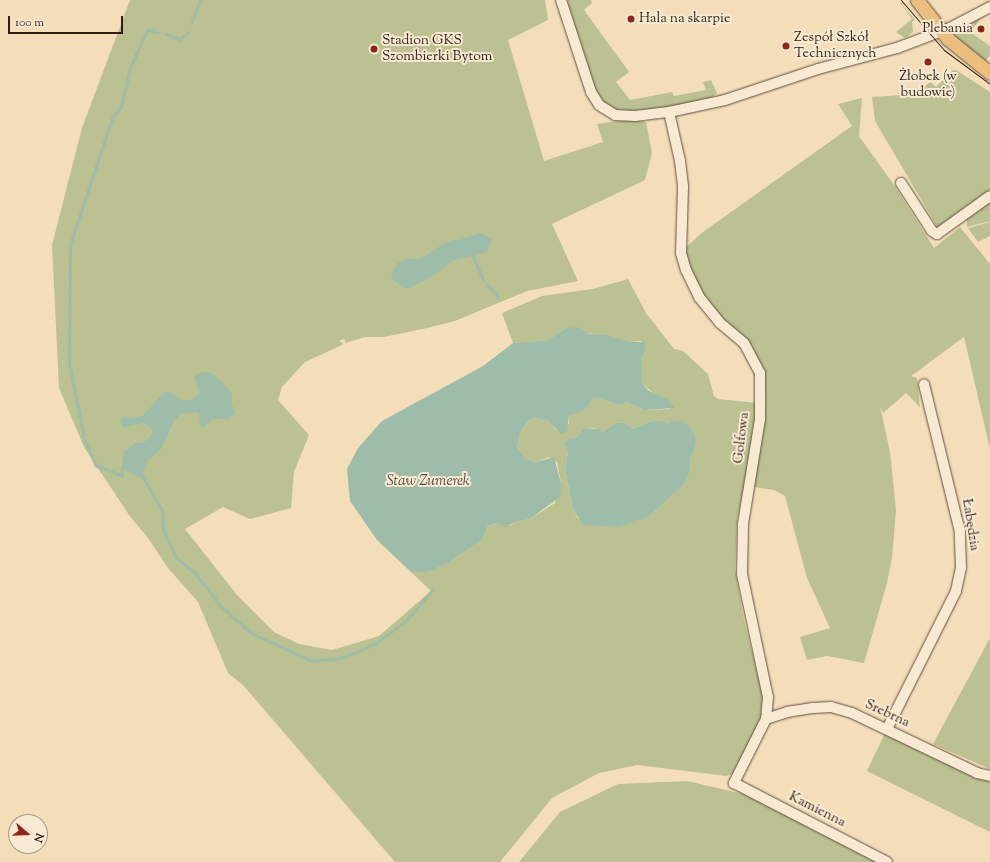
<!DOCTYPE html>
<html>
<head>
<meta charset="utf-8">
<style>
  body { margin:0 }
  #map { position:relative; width:990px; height:862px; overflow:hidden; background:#f4deba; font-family:"Sorts Mill Goudy",serif }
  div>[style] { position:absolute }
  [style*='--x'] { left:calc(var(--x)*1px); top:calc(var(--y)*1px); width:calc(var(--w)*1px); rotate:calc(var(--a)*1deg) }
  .green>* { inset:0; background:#bbc190 }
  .water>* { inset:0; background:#9dbdaa }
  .stream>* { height:2.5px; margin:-1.25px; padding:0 1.25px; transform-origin:1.25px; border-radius:1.25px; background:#9dbdaa }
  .roads { filter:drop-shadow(0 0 1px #614d3f) drop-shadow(0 0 1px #614d3f) }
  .minor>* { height:10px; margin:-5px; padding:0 5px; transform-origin:5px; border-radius:5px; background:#f8ead2 }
  .major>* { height:13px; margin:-6.5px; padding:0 6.5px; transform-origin:6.5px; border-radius:6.5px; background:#eabf7d }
  .tram>* { height:1px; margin:-0.5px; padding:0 0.5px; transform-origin:0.5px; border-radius:0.5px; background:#301d16 }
  .dots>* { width:11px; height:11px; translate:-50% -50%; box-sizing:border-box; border:2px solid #f8ead2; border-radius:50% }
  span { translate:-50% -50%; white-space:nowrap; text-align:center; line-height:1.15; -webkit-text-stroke:4px #f8ead2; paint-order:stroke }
  .poi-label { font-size:14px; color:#301d16 }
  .left { translate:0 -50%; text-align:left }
  .right { translate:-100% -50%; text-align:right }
  .street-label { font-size:14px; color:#301d16 }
  .water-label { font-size:15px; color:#514d42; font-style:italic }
  .north { position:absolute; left:8px; top:814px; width:40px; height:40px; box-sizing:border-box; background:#f8ead2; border:1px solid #a89887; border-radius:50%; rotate:109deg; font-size:11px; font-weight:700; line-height:16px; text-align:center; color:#301d16 }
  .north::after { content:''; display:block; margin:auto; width:14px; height:18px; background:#8f2418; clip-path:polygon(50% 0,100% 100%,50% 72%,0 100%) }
  .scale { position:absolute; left:8px; top:16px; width:115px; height:18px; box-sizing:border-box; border:2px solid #301d16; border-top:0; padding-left:5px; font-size:12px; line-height:14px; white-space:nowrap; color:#301d16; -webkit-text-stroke:3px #f8ead2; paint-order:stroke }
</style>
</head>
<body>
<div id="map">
  <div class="green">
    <div style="clip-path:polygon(evenodd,130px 0,545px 0,548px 20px,508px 40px,544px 161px,603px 142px,597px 124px,633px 119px,646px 122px,652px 153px,645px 180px,552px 224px,578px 281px,527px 291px,455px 321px,427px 328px,384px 337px,365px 337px,346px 343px,344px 339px,339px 341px,343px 343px,342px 345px,305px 362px,282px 387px,278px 400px,309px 435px,294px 472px,291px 508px,250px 519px,223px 507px,185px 529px,237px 595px,274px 632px,299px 644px,332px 650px,379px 636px,431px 591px,411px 572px,429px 572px,448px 563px,482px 540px,488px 526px,496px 523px,510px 526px,515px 522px,530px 519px,555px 503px,561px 483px,557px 462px,549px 457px,536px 462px,526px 459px,517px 448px,521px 431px,529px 420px,534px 418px,547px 420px,557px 431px,569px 424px,569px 416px,572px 413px,586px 409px,594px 397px,619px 405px,627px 402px,644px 410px,671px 409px,642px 383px,642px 359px,646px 348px,641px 341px,629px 342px,566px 328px,548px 340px,513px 343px,502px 313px,542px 296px,593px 289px,628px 279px,646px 313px,674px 349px,683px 351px,708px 374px,714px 396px,718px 399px,757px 403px,756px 431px,737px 520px,735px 568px,744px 620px,764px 699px,762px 717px,732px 774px,726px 776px,637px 765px,599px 773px,552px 798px,500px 862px,395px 862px,243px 685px,228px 673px,198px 602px,168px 568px,148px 538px,129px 515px,84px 447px,59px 388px,52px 245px,82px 128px,130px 0,659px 420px,668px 423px,696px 445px,691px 457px,690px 471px,646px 518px,578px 519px,573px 510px,565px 469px,568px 452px,566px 440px,577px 437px,584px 428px,595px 428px,602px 432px,616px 423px,624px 422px,633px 429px,648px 422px,659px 420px)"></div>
    <div style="clip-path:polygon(567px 0,591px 0,592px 3px,584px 10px,629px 72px,616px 82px,630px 100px,672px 92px,674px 96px,706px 90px,703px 82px,711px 80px,717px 93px,710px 99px,637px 113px,617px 110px,605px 105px,594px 87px)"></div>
    <div style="clip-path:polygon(898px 0,915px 20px,912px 22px,913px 32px,905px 38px,896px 32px,912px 19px)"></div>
    <div style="clip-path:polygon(983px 16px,970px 32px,990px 46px,990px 55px,985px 62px,953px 34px,954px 31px)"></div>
    <div style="clip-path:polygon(953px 70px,956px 70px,990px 92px,990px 190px,939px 230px,875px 121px,872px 97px,917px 94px,930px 82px,936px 87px)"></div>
    <div style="clip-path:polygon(862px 98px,859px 136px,894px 185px,934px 248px,960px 227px,990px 264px,990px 449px,964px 337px,911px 376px,917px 378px,920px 407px,906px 393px,883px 413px,880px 406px,890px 452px,896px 510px,892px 558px,887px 583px,864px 663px,827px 656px,807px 660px,800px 637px,830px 628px,807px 578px,785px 496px,774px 490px,754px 487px,766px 400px,760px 365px,752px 346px,705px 301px,692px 278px,684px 249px,703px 232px,852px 126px,838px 104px)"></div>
    <div style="clip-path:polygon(990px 199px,990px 221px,967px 227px,967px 218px)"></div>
    <div style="clip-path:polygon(990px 222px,990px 236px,978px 242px,968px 228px)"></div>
    <div style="clip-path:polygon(990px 638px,990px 769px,933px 744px)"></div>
    <div style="clip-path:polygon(885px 733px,990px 780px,990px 832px,867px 771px)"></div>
    <div style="clip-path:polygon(687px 781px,752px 796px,880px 862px,519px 862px,560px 812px,618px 784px)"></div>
  </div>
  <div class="water">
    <div style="clip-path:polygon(481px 233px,492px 239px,487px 252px,451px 261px,438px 273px,410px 288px,405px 288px,394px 281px,391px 275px,398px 263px,405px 259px,420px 259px,445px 243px)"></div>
    <div style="clip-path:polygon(566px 328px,577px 327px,590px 334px,606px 335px,629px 342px,644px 342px,646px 348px,642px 359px,642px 383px,649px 391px,667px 399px,675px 408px,644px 410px,627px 402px,619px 405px,594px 397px,586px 409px,569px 416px,567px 431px,561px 434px,547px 420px,534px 418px,529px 420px,521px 431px,517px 448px,526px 459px,536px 462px,554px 457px,561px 483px,560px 497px,530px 519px,515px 522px,506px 527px,496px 523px,488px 526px,482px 540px,448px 563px,429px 572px,411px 572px,377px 540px,350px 501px,347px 469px,358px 448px,382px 421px,483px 366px,513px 343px,548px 340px)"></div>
    <div style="clip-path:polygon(203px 372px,210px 372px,223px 383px,232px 394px,232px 405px,236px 413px,228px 419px,213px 419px,203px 428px,199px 423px,201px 415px,197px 412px,182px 413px,174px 421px,161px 449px,146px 462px,142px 475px,138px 477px,122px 468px,124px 451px,135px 443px,143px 443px,151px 436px,153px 430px,144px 423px,122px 428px,120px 420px,123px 416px,131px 418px,143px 416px,162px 394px,169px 392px,184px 401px,190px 400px,200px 394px,194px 377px)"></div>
    <div style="clip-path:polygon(659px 420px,668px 423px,675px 420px,688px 424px,695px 436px,696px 445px,691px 457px,690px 471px,682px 486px,646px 518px,619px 527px,583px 525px,573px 510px,565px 469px,568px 452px,564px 443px,568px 439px,577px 437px,584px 428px,599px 429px,602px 432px,616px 423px,624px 422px,633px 429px,648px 422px)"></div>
  </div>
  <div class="stream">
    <div style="--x:192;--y:22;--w:23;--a:-70"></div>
    <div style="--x:167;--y:34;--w:14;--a:21"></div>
    <div style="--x:180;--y:39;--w:11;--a:-38"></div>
    <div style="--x:473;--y:256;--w:27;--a:66"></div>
    <div style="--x:487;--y:285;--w:13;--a:42"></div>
    <div style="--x:497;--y:294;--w:4;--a:76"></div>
    <div style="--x:122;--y:468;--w:8;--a:90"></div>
    <div style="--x:122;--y:476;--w:28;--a:-159"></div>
    <div style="--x:96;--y:466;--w:30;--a:-114"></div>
    <div style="--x:84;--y:439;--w:77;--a:-101.2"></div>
    <div style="--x:69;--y:363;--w:118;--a:-89.5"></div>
    <div style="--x:70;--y:245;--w:136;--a:-71.6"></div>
    <div style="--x:113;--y:116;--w:12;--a:-48"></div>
    <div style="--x:121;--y:107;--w:40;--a:-77"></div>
    <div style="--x:130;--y:68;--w:42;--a:-65.9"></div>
    <div style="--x:147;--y:30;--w:11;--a:10"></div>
    <div style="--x:142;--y:475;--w:39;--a:60"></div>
    <div style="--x:162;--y:509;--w:22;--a:85"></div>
    <div style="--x:164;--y:531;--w:29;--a:65"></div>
    <div style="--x:176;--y:557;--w:26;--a:40"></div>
    <div style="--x:196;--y:574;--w:39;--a:52"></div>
    <div style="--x:220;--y:605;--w:40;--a:42"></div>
    <div style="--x:250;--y:632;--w:68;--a:25.1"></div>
    <div style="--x:312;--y:661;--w:30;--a:-6"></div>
    <div style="--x:342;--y:658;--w:36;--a:-23"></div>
    <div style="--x:375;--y:644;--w:40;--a:-37"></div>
    <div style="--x:407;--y:620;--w:38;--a:-50"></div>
  </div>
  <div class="roads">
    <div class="minor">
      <div style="--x:561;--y:0;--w:97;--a:71.9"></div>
      <div style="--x:591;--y:92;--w:15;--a:58"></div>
      <div style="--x:599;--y:105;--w:19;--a:32"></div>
      <div style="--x:615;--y:115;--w:20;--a:3"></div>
      <div style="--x:635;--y:116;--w:34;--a:-7"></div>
      <div style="--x:669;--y:112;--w:57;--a:-12.1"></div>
      <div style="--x:725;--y:100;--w:98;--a:-18.4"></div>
      <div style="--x:818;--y:69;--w:82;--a:-14.9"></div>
      <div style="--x:897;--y:48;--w:57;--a:-20.7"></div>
      <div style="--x:950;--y:28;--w:45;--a:-27.7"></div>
      <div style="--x:669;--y:112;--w:50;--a:77.3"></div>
      <div style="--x:680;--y:161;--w:26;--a:83"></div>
      <div style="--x:683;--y:187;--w:66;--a:91.7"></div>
      <div style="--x:681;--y:253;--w:18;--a:74"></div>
      <div style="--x:686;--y:270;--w:30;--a:64"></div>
      <div style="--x:699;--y:297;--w:33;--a:51"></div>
      <div style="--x:720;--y:323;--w:31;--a:40"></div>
      <div style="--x:744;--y:343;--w:34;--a:62"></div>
      <div style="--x:760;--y:373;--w:46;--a:90"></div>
      <div style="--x:760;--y:419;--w:106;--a:99.2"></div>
      <div style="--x:743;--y:524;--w:50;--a:91.1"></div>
      <div style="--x:742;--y:574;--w:126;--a:78.1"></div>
      <div style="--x:768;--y:697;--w:22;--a:95"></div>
      <div style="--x:766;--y:719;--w:72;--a:116.6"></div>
      <div style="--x:734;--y:783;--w:172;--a:27.3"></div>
      <div style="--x:901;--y:183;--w:57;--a:57.1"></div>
      <div style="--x:932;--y:231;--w:6;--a:31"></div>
      <div style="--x:937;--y:234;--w:65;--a:-35.6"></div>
      <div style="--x:766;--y:719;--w:22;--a:-18"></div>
      <div style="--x:787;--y:712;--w:26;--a:-9"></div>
      <div style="--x:813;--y:708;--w:18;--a:-3"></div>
      <div style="--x:831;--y:707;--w:22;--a:16"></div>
      <div style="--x:852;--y:713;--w:139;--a:25.6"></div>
      <div style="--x:977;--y:773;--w:13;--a:13"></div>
      <div style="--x:887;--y:729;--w:154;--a:-63.4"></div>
      <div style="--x:956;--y:591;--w:24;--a:-78"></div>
      <div style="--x:961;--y:568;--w:36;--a:-92"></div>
      <div style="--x:960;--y:532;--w:152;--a:-103.7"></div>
    </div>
    <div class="major">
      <div style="--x:917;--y:0;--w:50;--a:51.5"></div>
      <div style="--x:948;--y:39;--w:54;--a:39"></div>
    </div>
  </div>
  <div class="tram">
    <div style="--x:901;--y:0;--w:66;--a:49.3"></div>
    <div style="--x:944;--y:50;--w:57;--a:36.5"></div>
  </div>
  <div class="dots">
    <div style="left:631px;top:19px;background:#8f2418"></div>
    <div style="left:981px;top:29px;background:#8f2418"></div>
    <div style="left:786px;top:46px;background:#8f2418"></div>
    <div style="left:374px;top:49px;background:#8f2418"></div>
    <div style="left:928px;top:62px;background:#8f2418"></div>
  </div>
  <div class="poi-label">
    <span class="left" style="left:639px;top:19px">Hala na skarpie</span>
    <span class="right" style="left:973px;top:29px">Plebania</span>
    <span class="left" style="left:794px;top:46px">Zespół Szkół<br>Technicznych</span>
    <span class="left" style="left:382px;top:49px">Stadion GKS<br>Szombierki Bytom</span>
    <span style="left:928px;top:85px">Żłobek (w<br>budowie)</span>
  </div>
  <div class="street-label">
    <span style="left:742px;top:438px;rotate:-83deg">Golfowa</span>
    <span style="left:970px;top:525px;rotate:81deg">Łabędzia</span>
    <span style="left:887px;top:714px;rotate:25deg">Srebrna</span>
    <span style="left:817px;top:810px;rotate:27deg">Kamienna</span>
  </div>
  <div class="water-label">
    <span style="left:428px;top:482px">Staw Zumerek</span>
  </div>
  <div class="north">N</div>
  <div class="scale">100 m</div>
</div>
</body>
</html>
